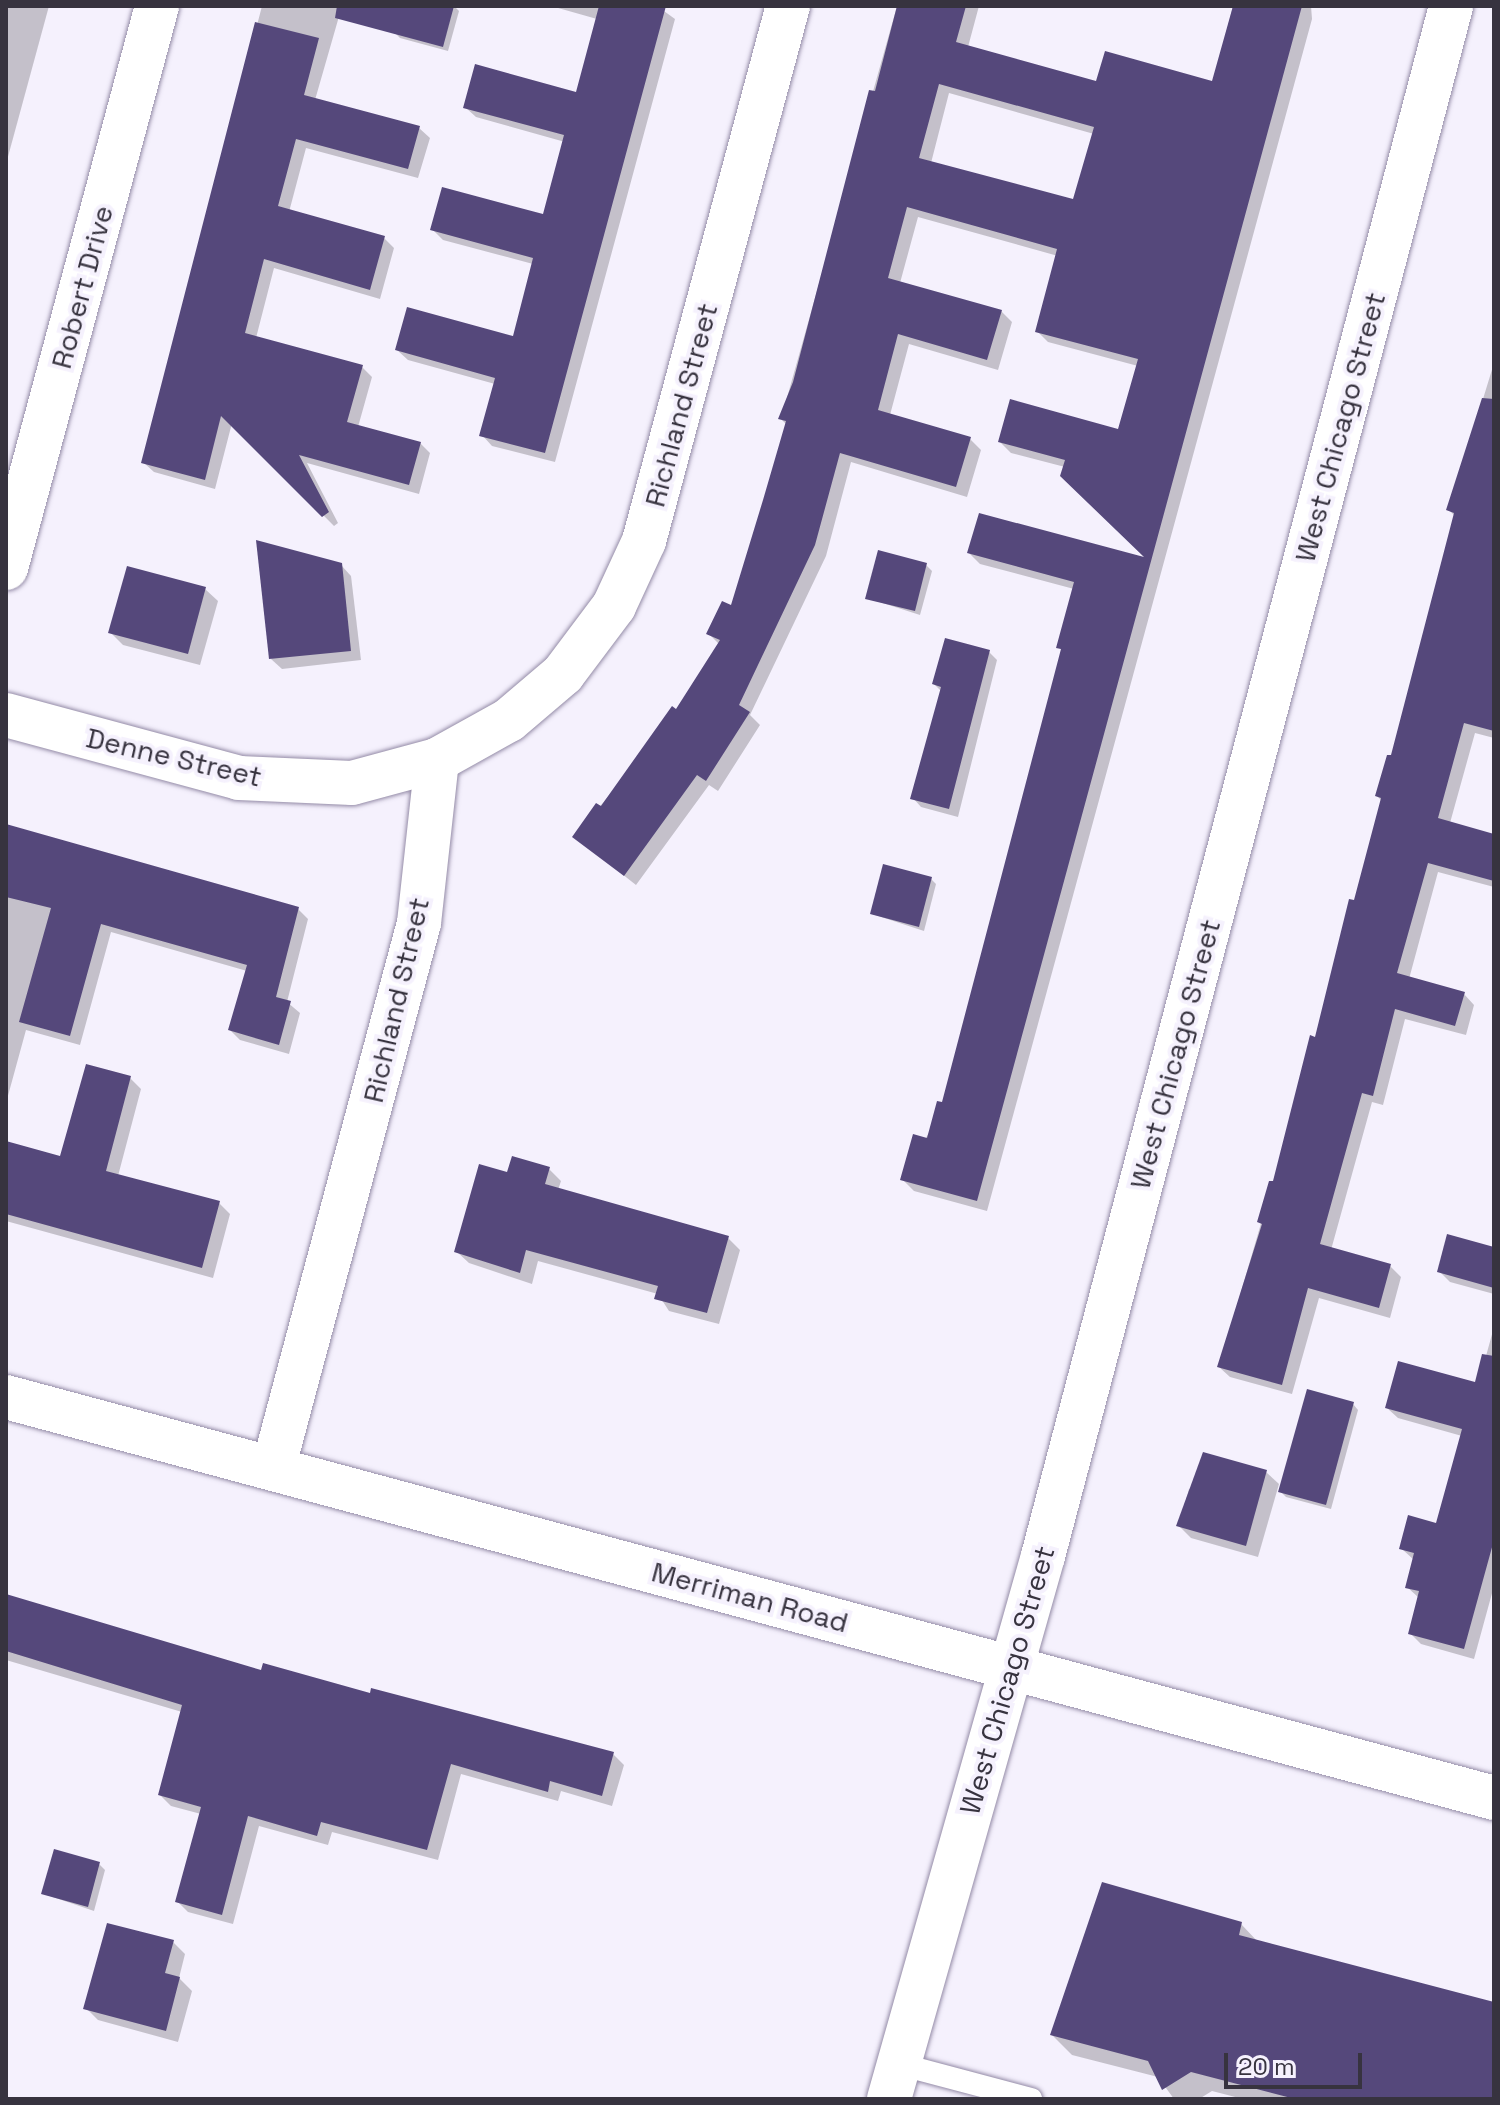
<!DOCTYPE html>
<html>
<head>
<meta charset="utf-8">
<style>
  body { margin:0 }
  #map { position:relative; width:1500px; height:2105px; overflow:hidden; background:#f5f1fd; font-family:"Space Grotesk",sans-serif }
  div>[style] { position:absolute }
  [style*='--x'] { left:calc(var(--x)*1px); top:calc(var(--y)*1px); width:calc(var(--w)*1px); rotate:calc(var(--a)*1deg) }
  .shadow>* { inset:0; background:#0003 }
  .building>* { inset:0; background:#55487b }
  .roads { filter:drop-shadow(0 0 2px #948ba7) drop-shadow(0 0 2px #948ba7) }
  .service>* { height:22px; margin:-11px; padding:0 11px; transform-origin:11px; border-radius:11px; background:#fff }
  .minor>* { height:44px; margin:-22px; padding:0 22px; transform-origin:22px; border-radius:22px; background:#fff }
  .secondary>* { height:44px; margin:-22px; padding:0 22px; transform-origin:22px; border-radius:22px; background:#fff }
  span { translate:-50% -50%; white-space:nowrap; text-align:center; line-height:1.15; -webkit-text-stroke:8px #f5f1fd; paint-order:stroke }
  .street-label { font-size:28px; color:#37333f }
  .frame { position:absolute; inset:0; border:8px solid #37333f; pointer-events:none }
  .scale { position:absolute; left:1224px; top:2053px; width:138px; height:36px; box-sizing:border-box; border:4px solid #37333f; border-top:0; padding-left:10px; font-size:24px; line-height:28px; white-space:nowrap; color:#37333f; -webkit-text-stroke:6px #f5f1fd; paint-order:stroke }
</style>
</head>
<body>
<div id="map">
  <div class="shadow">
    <div style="clip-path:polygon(6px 6px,49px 6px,6px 164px)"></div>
    <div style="clip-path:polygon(262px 6px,342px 6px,315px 100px,419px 128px,430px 138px,418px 178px,306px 148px,289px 212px,384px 238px,394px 248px,380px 299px,274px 268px,256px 338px,362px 367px,372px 377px,358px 427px,420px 443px,430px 453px,419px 494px,307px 463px,338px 523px,334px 526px,232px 423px,215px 489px,154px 472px,143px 462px)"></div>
    <div style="clip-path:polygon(401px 6px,454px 6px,459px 11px,448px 51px,400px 38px,394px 32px)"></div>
    <div style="clip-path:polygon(551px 6px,657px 6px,675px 19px,555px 462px,492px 446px,482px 435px,495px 384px,408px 360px,397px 350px,514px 338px,533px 264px,443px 240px,432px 229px,545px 217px,565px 142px,476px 117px,465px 107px,577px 94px,597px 19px)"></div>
    <div style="clip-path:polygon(evenodd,897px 6px,979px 6px,968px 47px,1098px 84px,1213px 84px,1233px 6px,1311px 6px,1312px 19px,987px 1211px,914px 1191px,903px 1180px,944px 1105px,1063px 651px,1058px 647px,1074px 589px,980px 564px,969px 553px,1150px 561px,1065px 467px,1011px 453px,1000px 442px,1120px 432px,1138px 366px,1048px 342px,1037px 331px,1058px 256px,918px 217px,900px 283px,1001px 311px,1012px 322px,998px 370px,909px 344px,890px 415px,970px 439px,981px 450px,967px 497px,851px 462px,826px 556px,750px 715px,760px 725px,718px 791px,709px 785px,636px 885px,575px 837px,677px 712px,719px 644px,709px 634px,732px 608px,787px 425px,781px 419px,897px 6px,949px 93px,1094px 134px,1074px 202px,931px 163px,949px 93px)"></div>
    <div style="clip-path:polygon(1494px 363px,1494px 738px,1475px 733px,1450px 823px,1494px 836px,1494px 887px,1438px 872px,1409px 979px,1464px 994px,1474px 1005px,1466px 1035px,1405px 1019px,1383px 1105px,1372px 1102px,1331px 1250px,1390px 1266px,1401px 1277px,1390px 1318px,1319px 1298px,1292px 1394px,1230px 1377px,1219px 1367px,1355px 902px,1382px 801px,1377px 796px,1393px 758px,1455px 516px,1449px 510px)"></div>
    <div style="clip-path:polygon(341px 565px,351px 576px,361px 660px,282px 669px,271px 659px)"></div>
    <div style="clip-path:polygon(926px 565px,932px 571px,920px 615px,867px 598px)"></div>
    <div style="clip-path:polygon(128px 568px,205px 589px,218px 601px,200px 665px,123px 645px,111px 633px)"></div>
    <div style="clip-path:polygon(989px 652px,997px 660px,958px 817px,921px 807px,913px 798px,942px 692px,934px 684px)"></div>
    <div style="clip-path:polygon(6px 827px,298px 909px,308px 919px,287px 1002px,300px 1013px,289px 1054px,240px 1040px,230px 1030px,247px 971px,111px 932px,80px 1045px,26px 1030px,6px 1103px)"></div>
    <div style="clip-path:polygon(931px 879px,936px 884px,924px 931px,872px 914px)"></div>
    <div style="clip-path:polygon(130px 1078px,141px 1089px,118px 1176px,219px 1203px,230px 1214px,213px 1278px,6px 1221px,6px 1164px,62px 1158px)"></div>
    <div style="clip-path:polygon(549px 1169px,561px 1181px,558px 1190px,728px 1238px,740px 1250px,719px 1324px,669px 1311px,658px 1294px,538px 1261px,532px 1284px,469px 1263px,456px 1251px)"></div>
    <div style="clip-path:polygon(1494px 1249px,1494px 1294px,1450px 1282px,1439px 1271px)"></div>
    <div style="clip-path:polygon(1494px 1327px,1494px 1586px,1474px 1659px,1421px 1644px,1410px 1633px,1418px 1597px,1407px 1587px,1414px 1560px,1402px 1549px,1438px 1525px,1462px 1436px,1398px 1418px,1387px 1408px,1478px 1385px)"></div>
    <div style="clip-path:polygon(1353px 1404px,1358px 1410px,1331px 1509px,1286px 1497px,1281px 1492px)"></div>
    <div style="clip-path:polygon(1266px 1472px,1279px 1484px,1258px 1557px,1191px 1538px,1179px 1526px,1189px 1489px)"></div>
    <div style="clip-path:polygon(6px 1598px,262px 1672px,613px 1754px,624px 1765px,612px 1806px,561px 1791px,558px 1801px,461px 1774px,438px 1860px,332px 1832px,328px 1845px,259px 1826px,233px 1924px,188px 1912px,178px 1902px,201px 1814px,171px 1806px,160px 1795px,182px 1712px,6px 1660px)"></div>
    <div style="clip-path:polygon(99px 1864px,105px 1870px,94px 1911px,44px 1894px)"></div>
    <div style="clip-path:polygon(1241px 1924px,1259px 1943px,1494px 2004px,1494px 2099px,1243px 2099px,1212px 2091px,1199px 2099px,1174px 2099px,1158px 2077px,1072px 2055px,1052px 2035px)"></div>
    <div style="clip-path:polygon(173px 1942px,185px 1954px,179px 1978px,192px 1991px,178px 2042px,98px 2020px,86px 2008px)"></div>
  </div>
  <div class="building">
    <div style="clip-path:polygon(337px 6px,454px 6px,443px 47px,335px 18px)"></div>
    <div style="clip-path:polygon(599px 6px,666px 6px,545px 453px,479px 436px,495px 378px,395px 350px,407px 307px,513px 336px,533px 258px,430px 230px,442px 187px,543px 214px,564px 135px,463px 108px,475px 64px,576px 92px)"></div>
    <div style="clip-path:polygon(evenodd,897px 6px,966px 6px,956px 42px,1096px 81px,1105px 51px,1212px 81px,1233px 6px,1302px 6px,977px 1201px,900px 1180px,913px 1134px,927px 1138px,937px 1101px,942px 1102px,1061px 649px,1056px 648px,1074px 582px,967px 553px,979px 513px,1144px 557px,1060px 476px,1065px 460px,998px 442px,1010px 399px,1118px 429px,1138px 359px,1035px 332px,1057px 249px,907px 207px,888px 278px,1002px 310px,987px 360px,898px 334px,878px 410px,971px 437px,956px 487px,840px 453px,815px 545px,739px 705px,750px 712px,706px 781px,697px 775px,624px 876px,572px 837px,596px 803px,601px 806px,672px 706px,676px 709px,720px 640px,706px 634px,722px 601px,731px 605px,763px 500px,786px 421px,778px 419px,793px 382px,869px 90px,875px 91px,897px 6px,939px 84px,1094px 127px,1073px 199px,919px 158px,939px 84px)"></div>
    <div style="clip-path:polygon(255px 22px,319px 38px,304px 95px,420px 126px,408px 169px,296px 139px,278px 206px,385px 236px,370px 290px,264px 259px,245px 333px,363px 365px,347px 422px,421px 442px,409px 485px,299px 455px,329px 512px,322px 517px,221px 416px,205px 480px,141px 463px)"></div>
    <div style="clip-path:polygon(1482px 398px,1494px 399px,1494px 731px,1464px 723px,1438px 818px,1494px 834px,1494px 881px,1428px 863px,1397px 973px,1465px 992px,1455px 1026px,1395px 1009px,1373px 1096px,1362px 1093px,1320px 1244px,1391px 1264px,1379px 1308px,1308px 1288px,1282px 1385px,1217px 1367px,1262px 1224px,1257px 1222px,1269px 1181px,1273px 1181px,1310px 1035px,1315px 1037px,1349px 899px,1354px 900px,1381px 798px,1375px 796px,1387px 755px,1391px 755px,1454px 513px,1446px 510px)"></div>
    <div style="clip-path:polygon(256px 540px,342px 563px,351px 651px,269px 659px)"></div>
    <div style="clip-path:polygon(878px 550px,927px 563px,915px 611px,865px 599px)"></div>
    <div style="clip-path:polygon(127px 566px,206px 587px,188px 654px,108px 633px)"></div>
    <div style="clip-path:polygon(945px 638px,990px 650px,949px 809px,910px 799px,941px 687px,932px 684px)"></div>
    <div style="clip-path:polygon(6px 824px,299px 907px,276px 997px,291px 1001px,279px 1045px,228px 1030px,247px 965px,101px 924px,70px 1036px,19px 1022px,51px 908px,6px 897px)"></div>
    <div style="clip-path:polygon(883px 864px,932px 877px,919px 927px,870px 914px)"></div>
    <div style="clip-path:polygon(86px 1064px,131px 1076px,106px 1171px,220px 1201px,202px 1268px,6px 1214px,6px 1141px,60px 1156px)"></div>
    <div style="clip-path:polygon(512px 1156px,550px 1167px,545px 1184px,729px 1236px,707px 1313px,654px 1299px,658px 1286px,526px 1250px,520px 1273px,454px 1252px,479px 1164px,507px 1172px)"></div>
    <div style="clip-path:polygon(1447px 1234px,1494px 1247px,1494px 1288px,1437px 1272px)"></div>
    <div style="clip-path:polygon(1482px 1354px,1494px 1356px,1494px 1540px,1464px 1649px,1408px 1634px,1419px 1591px,1405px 1588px,1414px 1553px,1399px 1549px,1408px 1515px,1436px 1523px,1462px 1429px,1385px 1408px,1398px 1361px,1475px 1382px)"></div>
    <div style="clip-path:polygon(1307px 1389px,1354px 1402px,1326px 1505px,1278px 1492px)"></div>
    <div style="clip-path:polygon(1203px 1452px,1267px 1470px,1246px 1546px,1176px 1526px)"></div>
    <div style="clip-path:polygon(6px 1594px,261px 1670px,263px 1663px,370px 1693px,371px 1688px,614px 1752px,602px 1796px,550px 1781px,548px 1792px,451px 1764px,427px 1850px,321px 1822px,317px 1836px,248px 1816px,222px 1915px,175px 1902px,201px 1807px,158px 1795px,182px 1705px,6px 1651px)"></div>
    <div style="clip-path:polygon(54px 1849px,100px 1862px,88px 1907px,41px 1894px)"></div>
    <div style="clip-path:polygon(1102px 1882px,1242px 1922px,1239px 1935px,1494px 2002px,1494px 2099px,1295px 2099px,1191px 2072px,1162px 2090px,1148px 2061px,1050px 2035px)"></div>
    <div style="clip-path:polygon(107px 1923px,174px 1940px,165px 1973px,180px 1977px,166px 2031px,83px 2009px)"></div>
  </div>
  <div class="roads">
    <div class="service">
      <div style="--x:899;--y:2064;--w:137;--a:14.9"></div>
    </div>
    <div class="minor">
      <div style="--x:6;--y:568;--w:582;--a:-74.96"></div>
      <div style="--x:6;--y:715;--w:241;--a:15.1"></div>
      <div style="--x:239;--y:778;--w:113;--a:2.5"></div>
      <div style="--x:352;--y:783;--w:88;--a:-15.1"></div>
      <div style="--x:273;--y:1469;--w:565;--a:-75.03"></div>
      <div style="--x:419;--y:923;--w:164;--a:-83.7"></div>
      <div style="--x:437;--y:760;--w:82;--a:-29.1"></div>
      <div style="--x:509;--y:720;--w:71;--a:-40.4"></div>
      <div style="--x:563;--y:674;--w:85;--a:-53.1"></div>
      <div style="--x:614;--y:606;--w:72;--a:-65.2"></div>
      <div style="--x:644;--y:541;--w:554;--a:-74.94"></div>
      <div style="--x:889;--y:2099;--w:564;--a:-74.17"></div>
      <div style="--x:1043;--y:1556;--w:1603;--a:-75.25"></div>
    </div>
    <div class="secondary">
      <div style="--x:6;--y:1397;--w:1541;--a:15.08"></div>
    </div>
  </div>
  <div class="street-label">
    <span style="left:82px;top:287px;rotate:-75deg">Robert Drive</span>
    <span style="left:681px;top:405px;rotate:-75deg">Richland Street</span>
    <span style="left:1340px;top:427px;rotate:-75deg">West Chicago Street</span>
    <span style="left:174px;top:757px;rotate:13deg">Denne Street</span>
    <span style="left:396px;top:1000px;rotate:-77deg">Richland Street</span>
    <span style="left:1175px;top:1054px;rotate:-75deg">West Chicago Street</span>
    <span style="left:750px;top:1597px;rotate:15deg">Merriman Road</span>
    <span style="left:1007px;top:1680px;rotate:-74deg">West Chicago Street</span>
  </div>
  <div class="frame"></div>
  <div class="scale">20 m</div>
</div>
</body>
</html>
